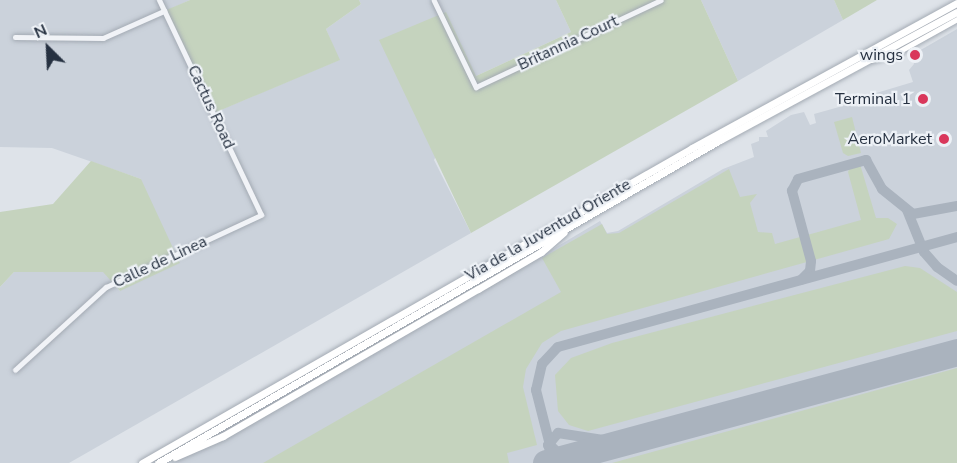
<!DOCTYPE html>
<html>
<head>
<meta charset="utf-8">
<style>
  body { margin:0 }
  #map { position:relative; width:957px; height:463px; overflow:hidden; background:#dee3e9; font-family:"Nunito Sans",sans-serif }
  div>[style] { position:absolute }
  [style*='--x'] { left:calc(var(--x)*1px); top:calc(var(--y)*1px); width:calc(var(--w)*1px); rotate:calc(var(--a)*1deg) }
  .built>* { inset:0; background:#cbd2db }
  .green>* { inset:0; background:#c5d3be }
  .taxiway>* { height:10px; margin:-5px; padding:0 5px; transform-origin:5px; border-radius:5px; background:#aab3be }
  .runway>* { height:27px; margin:-13.5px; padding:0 13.5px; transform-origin:13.5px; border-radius:13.5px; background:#aab3be }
  .roads { filter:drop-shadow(0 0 2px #a3aab3) drop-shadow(0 0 2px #a3aab3) }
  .minor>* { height:4.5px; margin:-2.25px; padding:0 2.25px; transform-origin:2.25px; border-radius:2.25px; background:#f1f3f7 }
  .major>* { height:5px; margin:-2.5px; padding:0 2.5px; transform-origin:2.5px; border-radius:2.5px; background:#fff }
  .highway>* { height:7px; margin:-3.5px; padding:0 3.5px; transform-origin:3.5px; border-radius:3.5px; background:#fff }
  .dots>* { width:16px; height:16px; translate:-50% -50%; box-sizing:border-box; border:3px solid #edf1f6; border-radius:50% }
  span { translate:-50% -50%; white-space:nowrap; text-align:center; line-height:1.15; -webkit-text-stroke:4.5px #edf1f6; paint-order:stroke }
  .street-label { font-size:16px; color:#263141 }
  .poi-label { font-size:16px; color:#263141 }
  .right { translate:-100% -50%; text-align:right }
  .north { position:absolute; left:18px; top:18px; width:60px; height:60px; -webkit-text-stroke:4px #edf1f6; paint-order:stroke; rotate:336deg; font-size:16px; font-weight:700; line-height:24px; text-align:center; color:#263141 }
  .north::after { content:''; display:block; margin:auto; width:21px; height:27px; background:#263141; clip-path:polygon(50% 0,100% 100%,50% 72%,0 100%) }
</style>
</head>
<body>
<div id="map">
  <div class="built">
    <div style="clip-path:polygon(0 0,190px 0,166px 11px,213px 113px,339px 60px,326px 29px,361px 4px,359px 0,556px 0,571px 32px,476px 76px,434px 160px,471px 233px,69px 463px,0 463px,0 287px,14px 272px,104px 272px,120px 291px,141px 179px,52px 148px,0 147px)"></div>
    <div style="clip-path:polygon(701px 0,834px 0,843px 20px,738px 81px)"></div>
    <div style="clip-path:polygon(957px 29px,957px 463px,171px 463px,471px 298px,600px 221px,607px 233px,618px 231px,723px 169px,754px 157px,751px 144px,759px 141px,759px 137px,768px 137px,766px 131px,791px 115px,804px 112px,810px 125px,816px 123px,814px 114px,857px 102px,858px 107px,862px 106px,863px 97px,913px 82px,909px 70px,914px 64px,912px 55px)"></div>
  </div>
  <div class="green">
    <div style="clip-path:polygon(190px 0,359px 0,361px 4px,326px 29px,340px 60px,214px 113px,164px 11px)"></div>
    <div style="clip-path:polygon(556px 0,701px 0,738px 81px,471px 233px,379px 40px,446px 12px,476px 76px,571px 32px)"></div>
    <div style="clip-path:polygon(834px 0,877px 0,843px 20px)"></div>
    <div style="clip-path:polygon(852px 117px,861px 153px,848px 156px,843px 153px,834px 122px)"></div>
    <div style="clip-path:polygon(91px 161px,141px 179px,180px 263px,120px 291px,103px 272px,14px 272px,0 287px,0 212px,53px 204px)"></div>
    <div style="clip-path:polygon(860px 164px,876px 218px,888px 218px,897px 224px,889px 239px,561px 331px,542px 343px,526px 369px,523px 387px,537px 445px,507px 453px,509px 463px,263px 463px,561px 292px,542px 258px,602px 224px,607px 234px,619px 233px,729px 169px,740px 197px,757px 194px,750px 203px,758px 232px,772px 233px,775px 244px,861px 220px,848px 172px,850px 167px)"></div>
    <div style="clip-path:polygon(905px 266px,920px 268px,957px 292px,957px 331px,588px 431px,569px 425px,558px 411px,555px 375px,571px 358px,612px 343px)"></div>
    <div style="clip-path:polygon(957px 368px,957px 463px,612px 463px)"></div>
  </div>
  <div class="taxiway">
    <div style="--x:907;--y:210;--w:45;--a:68"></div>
    <div style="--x:924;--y:252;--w:20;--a:49"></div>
    <div style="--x:937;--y:267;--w:24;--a:35"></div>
    <div style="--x:801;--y:280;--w:13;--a:-45"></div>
    <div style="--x:810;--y:271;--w:10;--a:-84"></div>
    <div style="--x:811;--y:261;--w:73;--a:-105.2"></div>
    <div style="--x:792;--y:191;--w:13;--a:-63"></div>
    <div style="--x:798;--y:179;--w:71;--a:-15.6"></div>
    <div style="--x:866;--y:160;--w:33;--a:61"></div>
    <div style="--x:882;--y:189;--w:40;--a:39"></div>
    <div style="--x:913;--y:214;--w:45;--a:-10.3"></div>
    <div style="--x:955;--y:352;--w:2;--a:0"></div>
    <div style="--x:571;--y:456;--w:12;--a:-171"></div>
    <div style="--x:559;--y:454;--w:13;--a:-135"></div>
    <div style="--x:550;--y:445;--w:57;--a:-104.3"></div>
    <div style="--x:536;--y:390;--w:27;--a:-77"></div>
    <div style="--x:542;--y:364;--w:23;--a:-47"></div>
    <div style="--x:558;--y:347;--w:414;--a:-15.4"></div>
    <div style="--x:554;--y:463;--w:19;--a:-108"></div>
    <div style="--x:548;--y:445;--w:16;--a:-50"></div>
    <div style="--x:558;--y:433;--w:65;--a:8.9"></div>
    <div style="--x:575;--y:463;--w:20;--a:-37"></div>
  </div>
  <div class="runway">
    <div style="--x:546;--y:463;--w:426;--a:-15.1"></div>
  </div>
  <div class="roads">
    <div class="minor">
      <div style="--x:434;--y:0;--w:97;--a:64.2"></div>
      <div style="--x:476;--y:87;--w:204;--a:-25.2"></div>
      <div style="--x:15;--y:37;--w:88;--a:0.7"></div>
      <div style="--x:103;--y:38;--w:67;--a:-23.9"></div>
      <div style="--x:15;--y:370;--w:123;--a:-42.4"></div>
      <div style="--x:106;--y:287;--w:171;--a:-24.9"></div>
      <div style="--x:261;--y:215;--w:238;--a:-115.4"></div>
    </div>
    <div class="major">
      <div style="--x:871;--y:60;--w:26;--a:-16"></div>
      <div style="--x:896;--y:53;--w:70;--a:-29.1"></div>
    </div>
    <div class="highway">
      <div style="--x:175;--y:457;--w:52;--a:-23.6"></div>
      <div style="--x:223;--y:436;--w:294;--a:-30"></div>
      <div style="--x:478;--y:289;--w:73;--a:-30.4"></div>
      <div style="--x:541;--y:252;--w:30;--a:-41"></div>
      <div style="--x:142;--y:463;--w:634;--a:-29.8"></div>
      <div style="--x:692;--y:148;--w:302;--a:-28.7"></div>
      <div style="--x:158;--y:463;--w:648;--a:-29.89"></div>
      <div style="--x:720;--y:140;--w:269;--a:-28.4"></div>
    </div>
  </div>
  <div class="dots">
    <div style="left:915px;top:55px;background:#d9375b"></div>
    <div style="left:923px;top:99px;background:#d9375b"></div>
    <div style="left:944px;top:139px;background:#d9375b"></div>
  </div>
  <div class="street-label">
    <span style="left:568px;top:43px;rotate:-25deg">Britannia Court</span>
    <span style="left:211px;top:107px;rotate:65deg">Cactus Road</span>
    <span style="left:548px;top:230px;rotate:-30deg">Via de la Juventud Oriente</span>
    <span style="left:160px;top:262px;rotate:-25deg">Calle de Linea</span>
  </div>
  <div class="poi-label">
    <span class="right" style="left:903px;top:55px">wings</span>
    <span class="right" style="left:911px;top:99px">Terminal 1</span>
    <span class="right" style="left:932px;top:139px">AeroMarket</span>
  </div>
  <div class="north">N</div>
</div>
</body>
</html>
